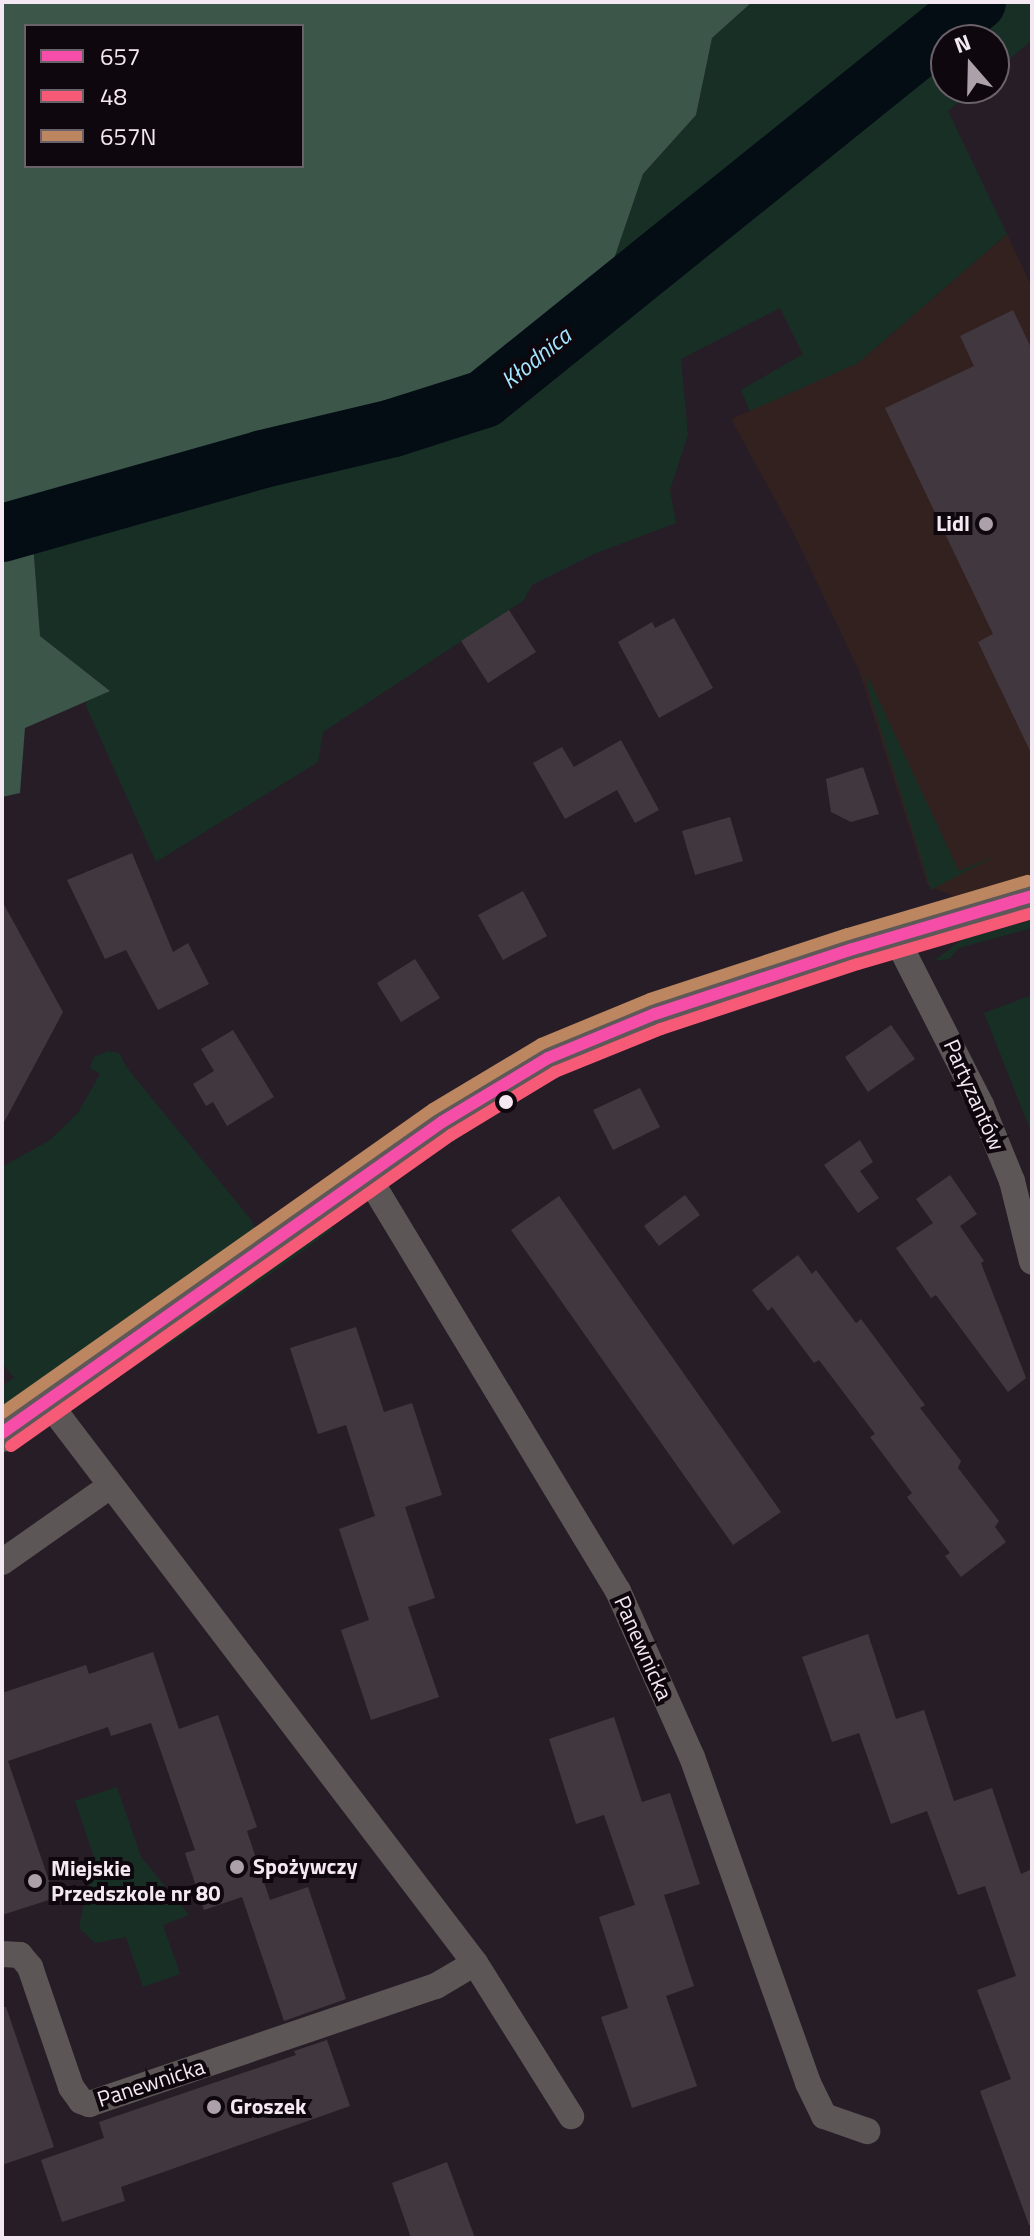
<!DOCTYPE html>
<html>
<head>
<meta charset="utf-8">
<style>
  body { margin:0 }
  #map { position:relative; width:1034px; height:2240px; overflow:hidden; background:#271d26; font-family:"Titillium Web",sans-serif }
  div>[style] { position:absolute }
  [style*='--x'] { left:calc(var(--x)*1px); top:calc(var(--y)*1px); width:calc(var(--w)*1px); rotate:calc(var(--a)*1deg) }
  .commercial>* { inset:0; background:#332120 }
  .green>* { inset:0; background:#172f25 }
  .forest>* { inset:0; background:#3c564a }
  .river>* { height:58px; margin:-29px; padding:0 29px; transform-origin:29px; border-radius:29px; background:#040c14 }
  .building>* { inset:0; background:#41383f }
  .street>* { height:26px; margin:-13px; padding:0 13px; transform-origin:13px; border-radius:13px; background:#5c5656 }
  .secondary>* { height:38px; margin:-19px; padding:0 19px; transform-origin:19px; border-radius:19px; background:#5f5858 }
  .bus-1>* { height:12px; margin:-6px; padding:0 6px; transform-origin:6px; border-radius:6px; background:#f54da8 }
  .bus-2>* { height:12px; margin:-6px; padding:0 6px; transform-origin:6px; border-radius:6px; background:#f75a77 }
  .bus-3>* { height:12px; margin:-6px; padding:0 6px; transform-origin:6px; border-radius:6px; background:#bb8660 }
  .dots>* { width:22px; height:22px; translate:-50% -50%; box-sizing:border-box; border:4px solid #0f070e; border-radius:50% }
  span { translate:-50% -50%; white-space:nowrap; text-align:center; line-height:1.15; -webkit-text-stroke:8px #0f070e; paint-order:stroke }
  .poi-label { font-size:22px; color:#f4e8f3; font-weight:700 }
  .right { translate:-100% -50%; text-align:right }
  .left { translate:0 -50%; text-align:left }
  .street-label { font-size:22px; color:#f4e8f3 }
  .water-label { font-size:24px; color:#a2e6ff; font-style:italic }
  .frame { position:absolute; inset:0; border:4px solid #f4e8f3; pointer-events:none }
  .legend { position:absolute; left:24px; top:24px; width:280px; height:144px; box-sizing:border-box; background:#0f070e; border:2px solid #6b616a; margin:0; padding:10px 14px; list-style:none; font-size:24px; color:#f4e8f3 }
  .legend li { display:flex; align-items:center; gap:16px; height:40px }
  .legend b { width:40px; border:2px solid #6b616a }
  .north { position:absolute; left:930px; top:24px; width:80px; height:80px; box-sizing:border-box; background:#0f070e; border:2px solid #6b616a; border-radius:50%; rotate:340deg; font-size:22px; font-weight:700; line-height:32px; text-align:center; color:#f4e8f3 }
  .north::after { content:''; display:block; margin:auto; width:28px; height:36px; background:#aca1ab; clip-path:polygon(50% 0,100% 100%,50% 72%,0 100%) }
</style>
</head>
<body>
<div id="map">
  <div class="commercial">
    <div style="clip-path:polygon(1007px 234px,1032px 288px,1032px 883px,969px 902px,928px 886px,860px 673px,794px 534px,731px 419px,858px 363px)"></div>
  </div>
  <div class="green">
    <div style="clip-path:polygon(752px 2px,962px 2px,602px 294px,643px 174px,696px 115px,712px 38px)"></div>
    <div style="clip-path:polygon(989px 2px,1032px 2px,1032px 40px,994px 72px,994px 40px,946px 40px,946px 88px,975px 88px,948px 111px,1007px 234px,858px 363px,750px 411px,741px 390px,803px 354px,780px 308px,681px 359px,688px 435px,670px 490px,676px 523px,594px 554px,532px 585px,524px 600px,509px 610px,323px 732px,318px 762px,156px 862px,86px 706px,87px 700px,109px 690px,40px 636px,33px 543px,68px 526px,391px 436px,488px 404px)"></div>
    <div style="clip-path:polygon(867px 675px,959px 871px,997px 855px,931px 890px,867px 686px)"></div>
    <div style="clip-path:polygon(1032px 920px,1032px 928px,959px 948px,949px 959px,934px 961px,961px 940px)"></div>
    <div style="clip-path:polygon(1032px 995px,1032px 1134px,984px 1013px)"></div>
    <div style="clip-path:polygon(108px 1051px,119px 1053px,127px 1068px,252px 1221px,255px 1234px,2px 1417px,2px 1386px,14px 1378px,2px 1363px,2px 1167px,50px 1140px,78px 1113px,100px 1074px,90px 1068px,94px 1057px)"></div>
    <div style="clip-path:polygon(329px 1222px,333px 1229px,296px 1256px,173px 1342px,91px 1393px)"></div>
    <div style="clip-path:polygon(117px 1787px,141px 1857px,189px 1915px,163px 1925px,180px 1974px,143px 1987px,126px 1937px,95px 1943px,79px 1928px,85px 1896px,97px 1866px,75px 1801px)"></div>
  </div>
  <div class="forest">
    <div style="clip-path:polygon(evenodd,2px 2px,752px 2px,712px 38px,696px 115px,643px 174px,602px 294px,480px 389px,407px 416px,231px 454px,2px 511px,2px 2px,26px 26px,302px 26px,302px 166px,26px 166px,26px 26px)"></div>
    <div style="clip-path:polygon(33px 543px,40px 636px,110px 691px,25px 728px,20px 793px,2px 797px,2px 551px)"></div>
  </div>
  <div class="river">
    <div style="--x:2;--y:533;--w:271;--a:-15.8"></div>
    <div style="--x:263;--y:459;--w:134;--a:-13.4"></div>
    <div style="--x:393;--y:428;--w:96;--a:-17.7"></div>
    <div style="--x:484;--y:399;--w:633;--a:-38.84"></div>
  </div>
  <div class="building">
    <div style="clip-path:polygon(1013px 310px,1032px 350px,1032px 755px,978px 642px,993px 634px,885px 408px,974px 366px,960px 336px)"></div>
    <div style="clip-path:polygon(509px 610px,536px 652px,488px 683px,461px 641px)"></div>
    <div style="clip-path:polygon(674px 618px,713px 688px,659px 718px,618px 642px,652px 622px,655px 628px)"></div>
    <div style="clip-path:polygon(621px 740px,659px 810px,635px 823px,617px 790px,565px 819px,533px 763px,562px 747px,574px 767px)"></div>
    <div style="clip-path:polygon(863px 767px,879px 814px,851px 822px,831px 812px,826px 779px)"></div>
    <div style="clip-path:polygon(730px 817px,743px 861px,695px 875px,682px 831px)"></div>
    <div style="clip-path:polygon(132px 853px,173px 952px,188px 943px,209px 984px,158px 1010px,126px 950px,105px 959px,67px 880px)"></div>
    <div style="clip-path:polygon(523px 891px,547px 936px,503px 960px,478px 915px)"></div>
    <div style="clip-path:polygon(2px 901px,63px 1012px,2px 1126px)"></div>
    <div style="clip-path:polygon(415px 959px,440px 998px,401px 1022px,377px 983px)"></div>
    <div style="clip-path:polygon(891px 1025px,915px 1059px,868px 1092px,845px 1057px)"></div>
    <div style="clip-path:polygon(233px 1030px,274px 1097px,227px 1126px,213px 1102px,206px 1106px,193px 1084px,214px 1071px,201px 1049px)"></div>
    <div style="clip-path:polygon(640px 1088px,660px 1127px,613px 1150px,593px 1110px)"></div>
    <div style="clip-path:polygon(860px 1140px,873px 1162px,860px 1171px,879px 1198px,858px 1213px,824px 1165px)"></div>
    <div style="clip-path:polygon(950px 1175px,977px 1214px,960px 1226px,984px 1261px,981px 1263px,1026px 1378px,1008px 1392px,936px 1295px,931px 1298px,896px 1248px,933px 1223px,916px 1199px)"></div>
    <div style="clip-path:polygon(685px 1195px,700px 1215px,659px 1246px,644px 1226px)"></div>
    <div style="clip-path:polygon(559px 1196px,781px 1512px,733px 1545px,511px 1230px)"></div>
    <div style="clip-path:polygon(798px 1255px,812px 1274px,816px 1270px,856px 1323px,861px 1319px,925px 1405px,920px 1408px,961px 1461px,958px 1468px,999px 1521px,995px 1527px,1006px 1542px,961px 1577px,945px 1556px,950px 1553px,907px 1497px,912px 1493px,870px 1437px,875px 1434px,819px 1360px,814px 1363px,772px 1307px,768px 1311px,752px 1290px)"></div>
    <div style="clip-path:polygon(356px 1327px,384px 1412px,412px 1403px,442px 1495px,405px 1507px,435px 1598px,408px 1607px,439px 1697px,371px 1720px,341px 1630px,369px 1620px,339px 1529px,375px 1516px,346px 1425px,318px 1434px,290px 1348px)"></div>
    <div style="clip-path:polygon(868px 1634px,896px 1719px,924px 1710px,954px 1801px,992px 1788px,1021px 1874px,1032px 1869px,1032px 2225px,1029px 2225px,980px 2091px,1011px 2079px,977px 1990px,1016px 1976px,985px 1886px,958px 1895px,927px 1811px,891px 1824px,859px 1733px,832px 1742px,802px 1657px)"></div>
    <div style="clip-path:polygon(153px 1652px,179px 1729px,218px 1715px,257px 1827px,247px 1831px,270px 1900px,308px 1887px,346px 1999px,284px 2021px,242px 1897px,204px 1910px,185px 1853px,195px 1850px,151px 1723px,111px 1736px,108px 1727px,8px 1761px,55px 1898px,2px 1915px,2px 1693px,86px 1665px,89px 1674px)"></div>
    <div style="clip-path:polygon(614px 1717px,642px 1802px,670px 1793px,700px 1884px,664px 1895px,694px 1986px,666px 1996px,697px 2086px,632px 2108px,601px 2017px,628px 2008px,599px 1917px,635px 1905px,604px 1815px,576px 1824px,549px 1739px)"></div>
    <div style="clip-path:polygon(2px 2007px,6px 2007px,54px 2147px,2px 2165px)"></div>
    <div style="clip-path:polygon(327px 2040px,350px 2106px,121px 2187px,125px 2201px,62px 2222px,41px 2160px,104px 2138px,99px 2122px,296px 2055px,294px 2051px)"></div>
    <div style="clip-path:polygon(447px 2162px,475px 2238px,411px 2238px,392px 2183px)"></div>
  </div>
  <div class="street">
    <div style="--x:895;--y:936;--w:190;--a:63"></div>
    <div style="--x:981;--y:1105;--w:82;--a:67.8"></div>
    <div style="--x:1012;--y:1181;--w:83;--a:76.1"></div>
    <div style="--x:367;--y:1175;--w:486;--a:58.9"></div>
    <div style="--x:618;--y:1591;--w:182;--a:66"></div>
    <div style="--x:692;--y:1757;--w:346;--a:70.4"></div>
    <div style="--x:808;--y:2083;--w:37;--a:64"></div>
    <div style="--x:824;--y:2116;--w:46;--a:19.2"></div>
    <div style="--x:47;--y:1401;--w:706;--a:52.71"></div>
    <div style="--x:475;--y:1963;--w:181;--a:57.9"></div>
    <div style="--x:2;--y:1562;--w:132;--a:-35.1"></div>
    <div style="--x:2;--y:1954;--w:18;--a:3"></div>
    <div style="--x:20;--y:1955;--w:16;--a:50"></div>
    <div style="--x:30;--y:1967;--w:127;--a:71.1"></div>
    <div style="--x:71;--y:2087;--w:17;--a:54"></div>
    <div style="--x:81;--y:2101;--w:9;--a:21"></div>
    <div style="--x:89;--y:2104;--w:367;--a:-18.8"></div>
    <div style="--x:436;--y:1986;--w:45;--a:-30.5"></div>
  </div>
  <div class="secondary">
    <div style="--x:2;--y:1433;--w:539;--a:-35.25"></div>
    <div style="--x:442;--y:1122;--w:124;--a:-31.1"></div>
    <div style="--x:548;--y:1058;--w:116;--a:-22.4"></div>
    <div style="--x:655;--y:1014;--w:208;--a:-18.2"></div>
    <div style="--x:853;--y:949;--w:187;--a:-16.5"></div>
  </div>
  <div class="bus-1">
    <div style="--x:2;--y:1433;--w:539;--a:-35.25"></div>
    <div style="--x:442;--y:1122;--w:124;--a:-31.1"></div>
    <div style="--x:548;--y:1058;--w:116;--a:-22.4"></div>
    <div style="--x:655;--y:1014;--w:208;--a:-18.2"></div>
    <div style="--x:853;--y:949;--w:187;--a:-16.5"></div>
  </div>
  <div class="bus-2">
    <div style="--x:11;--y:1446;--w:539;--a:-35.25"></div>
    <div style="--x:451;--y:1135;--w:122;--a:-31.2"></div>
    <div style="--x:555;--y:1072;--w:114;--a:-22.1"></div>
    <div style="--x:661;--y:1029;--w:207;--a:-18.3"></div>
    <div style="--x:858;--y:964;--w:181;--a:-16.3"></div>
  </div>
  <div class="bus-3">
    <div style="--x:2;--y:1413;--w:527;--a:-35.2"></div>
    <div style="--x:433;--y:1109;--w:126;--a:-31"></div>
    <div style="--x:541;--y:1044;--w:118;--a:-22.4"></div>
    <div style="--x:650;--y:999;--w:208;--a:-18.2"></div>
    <div style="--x:848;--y:934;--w:187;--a:-16.5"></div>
  </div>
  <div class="dots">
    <div style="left:986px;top:524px;background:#aca1ab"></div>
    <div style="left:506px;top:1102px;background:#f4e8f3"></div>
    <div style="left:237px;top:1867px;background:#aca1ab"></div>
    <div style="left:35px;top:1881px;background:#aca1ab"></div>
    <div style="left:214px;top:2107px;background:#aca1ab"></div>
  </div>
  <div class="poi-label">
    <span class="right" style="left:970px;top:524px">Lidl</span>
    <span class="left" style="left:253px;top:1867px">Spożywczy</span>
    <span class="left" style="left:51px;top:1881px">Miejskie<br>Przedszkole nr 80</span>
    <span class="left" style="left:230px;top:2107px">Groszek</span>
  </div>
  <div class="street-label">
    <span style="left:974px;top:1095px;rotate:66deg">Partyzantów</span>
    <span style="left:643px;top:1648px;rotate:66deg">Panewnicka</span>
    <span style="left:151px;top:2083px;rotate:-18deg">Panewnicka</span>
  </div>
  <div class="water-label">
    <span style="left:536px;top:358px;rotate:-39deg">Kłodnica</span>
  </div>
  <div class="frame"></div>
  <ul class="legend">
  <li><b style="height:10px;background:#f54da8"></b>657</li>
  <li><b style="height:10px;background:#f75a77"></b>48</li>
  <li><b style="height:10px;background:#bb8660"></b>657N</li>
  </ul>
  <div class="north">N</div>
</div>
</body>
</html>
